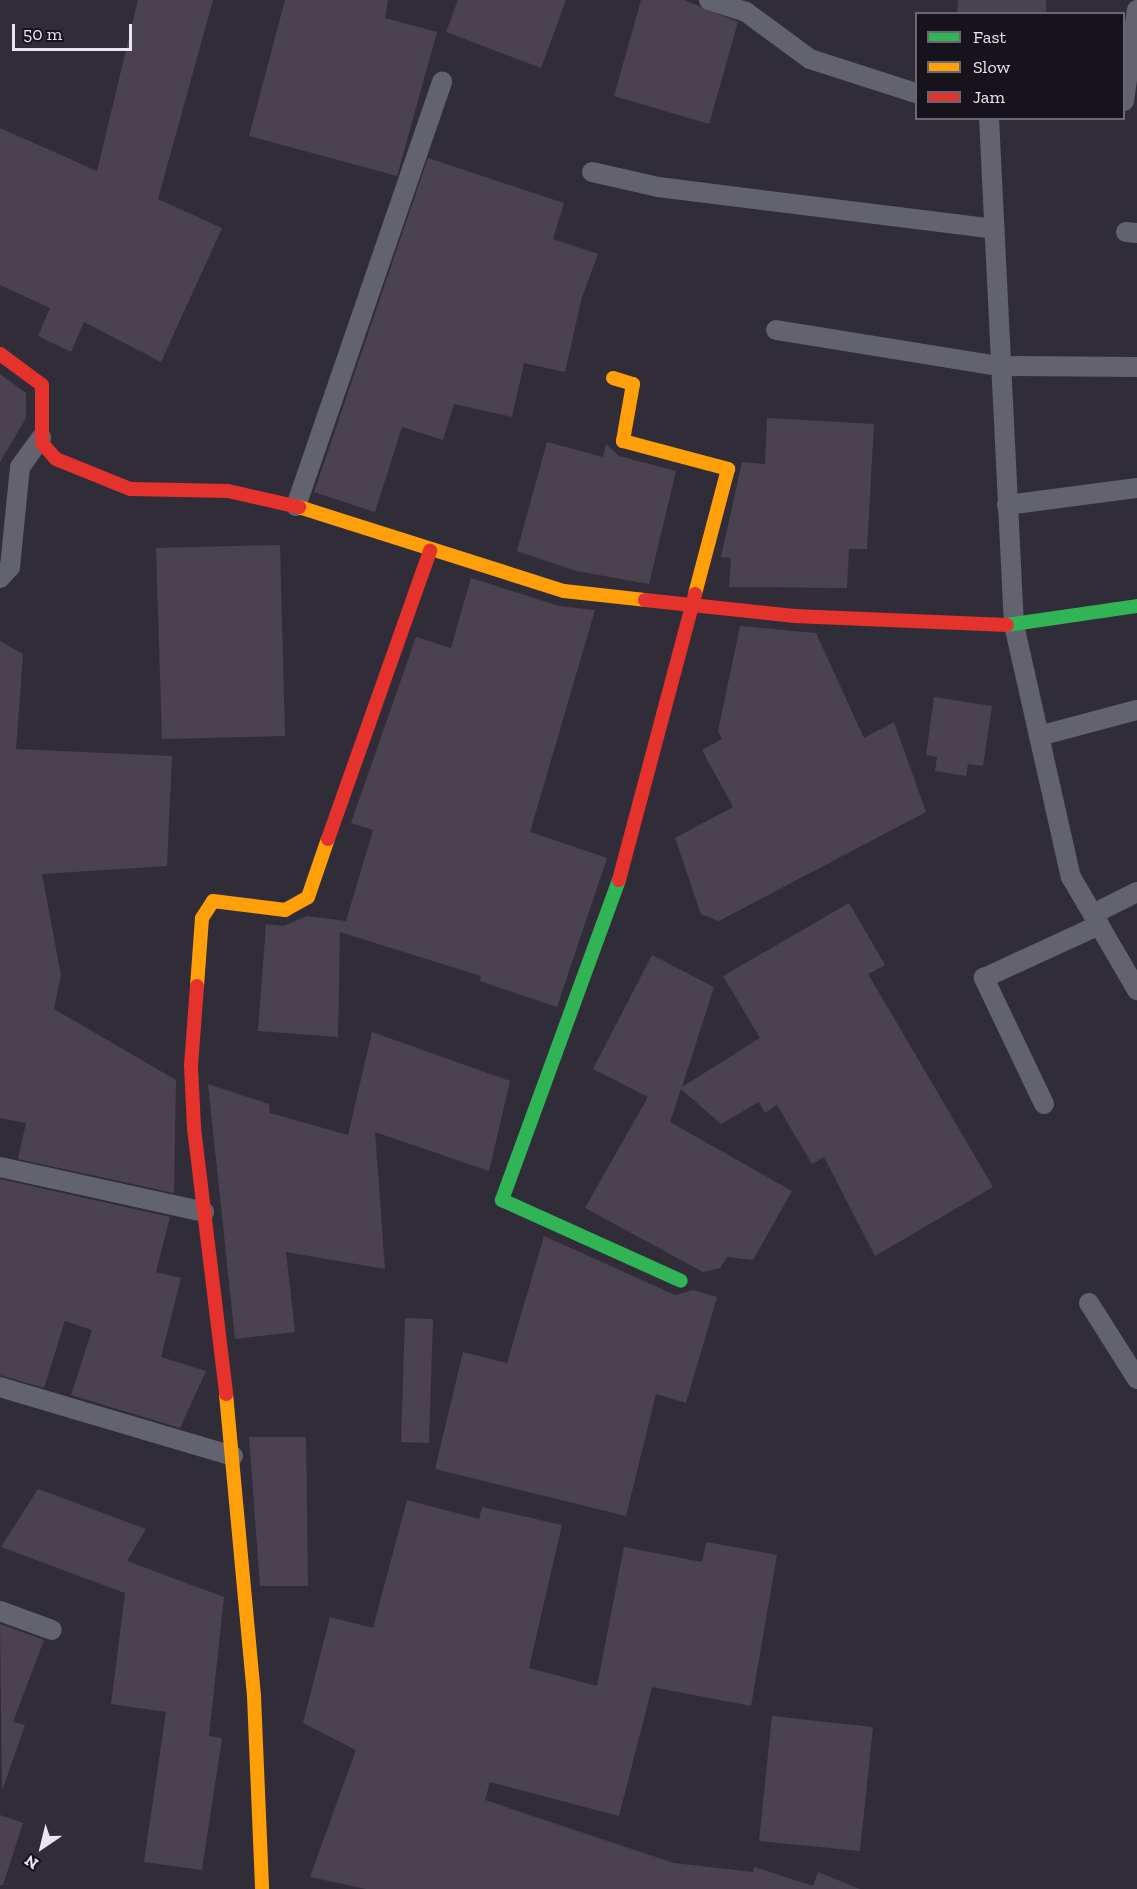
<!DOCTYPE html>
<html>
<head>
<meta charset="utf-8">
<style>
  body { margin:0 }
  #map { position:relative; width:1137px; height:1889px; overflow:hidden; background:#302d38; font-family:"Zilla Slab",serif }
  div>[style] { position:absolute }
  [style*='--x'] { left:calc(var(--x)*1px); top:calc(var(--y)*1px); width:calc(var(--w)*1px); rotate:calc(var(--a)*1deg) }
  .building>* { inset:0; background:#4b4251 }
  .street>* { height:20px; margin:-10px; padding:0 10px; transform-origin:10px; border-radius:10px; background:#62636e }
  .fast>* { height:14px; margin:-7px; padding:0 7px; transform-origin:7px; border-radius:7px; background:#30b455 }
  .slow>* { height:14px; margin:-7px; padding:0 7px; transform-origin:7px; border-radius:7px; background:#ff9f0a }
  .jam>* { height:14px; margin:-7px; padding:0 7px; transform-origin:7px; border-radius:7px; background:#e5322d }
  span { translate:-50% -50%; white-space:nowrap; text-align:center; line-height:1.15; -webkit-text-stroke:4.5px #16131c; paint-order:stroke }
  .legend { position:absolute; left:915px; top:12px; width:210px; height:108px; box-sizing:border-box; background:#16131c; border:2px solid #6a6772; margin:0; padding:8px 10px; list-style:none; font-size:18px; color:#e9e5f3 }
  .legend li { display:flex; align-items:center; gap:12px; height:30px }
  .legend b { width:30px; border:2px solid #6a6772 }
  .north { position:absolute; left:12px; top:1817px; width:60px; height:60px; -webkit-text-stroke:4px #16131c; paint-order:stroke; rotate:215deg; font-size:16px; font-weight:700; line-height:24px; text-align:center; color:#e9e5f3 }
  .north::after { content:''; display:block; margin:auto; width:21px; height:27px; background:#e9e5f3; clip-path:polygon(50% 0,100% 100%,50% 72%,0 100%) }
  .scale { position:absolute; left:12px; top:24px; width:120px; height:27px; box-sizing:border-box; border:3px solid #e9e5f3; border-top:0; padding-left:8px; font-size:18px; line-height:21px; white-space:nowrap; color:#e9e5f3; -webkit-text-stroke:4px #16131c; paint-order:stroke }
</style>
</head>
<body>
<div id="map">
  <div class="building">
    <div style="clip-path:polygon(138px 0,213px 0,158px 199px,222px 228px,161px 362px,84px 322px,71px 352px,38px 336px,50px 308px,0 285px,0 128px,97px 171px)"></div>
    <div style="clip-path:polygon(285px 0,388px 0,385px 18px,437px 32px,397px 176px,249px 136px)"></div>
    <div style="clip-path:polygon(458px 0,566px 0,541px 68px,446px 32px)"></div>
    <div style="clip-path:polygon(641px 0,684px 0,738px 22px,709px 124px,614px 96px)"></div>
    <div style="clip-path:polygon(958px 0,1046px 0,1046px 14px,957px 14px)"></div>
    <div style="clip-path:polygon(428px 158px,564px 203px,553px 239px,598px 254px,582px 297px,565px 372px,524px 363px,512px 417px,454px 404px,443px 440px,402px 427px,375px 512px,314px 492px)"></div>
    <div style="clip-path:polygon(0 374px,26px 393px,26px 418px,0 462px)"></div>
    <div style="clip-path:polygon(767px 418px,874px 424px,867px 549px,849px 549px,847px 588px,729px 587px,731px 558px,721px 557px,742px 462px,765px 464px)"></div>
    <div style="clip-path:polygon(547px 442px,603px 457px,606px 444px,619px 456px,676px 471px,649px 584px,576px 571px,517px 551px)"></div>
    <div style="clip-path:polygon(280px 545px,285px 736px,162px 739px,156px 548px)"></div>
    <div style="clip-path:polygon(471px 578px,559px 606px,595px 610px,530px 832px,607px 858px,557px 1007px,480px 981px,481px 976px,340px 932px,338px 1037px,258px 1031px,266px 924px,284px 926px,307px 916px,346px 921px,373px 830px,351px 823px,416px 637px,451px 648px)"></div>
    <div style="clip-path:polygon(740px 626px,816px 633px,864px 738px,894px 722px,926px 812px,719px 921px,701px 914px,675px 838px,733px 807px,702px 750px,722px 739px,718px 731px)"></div>
    <div style="clip-path:polygon(0 641px,23px 654px,16px 749px,172px 756px,167px 866px,42px 874px,61px 975px,54px 1009px,176px 1080px,174px 1193px,18px 1159px,26px 1123px,0 1118px)"></div>
    <div style="clip-path:polygon(934px 697px,992px 706px,983px 766px,968px 764px,966px 776px,935px 771px,937px 757px,926px 755px)"></div>
    <div style="clip-path:polygon(849px 903px,885px 965px,868px 974px,993px 1187px,875px 1256px,824px 1157px,812px 1164px,777px 1105px,765px 1113px,759px 1102px,721px 1124px,681px 1089px,670px 1122px,792px 1191px,753px 1260px,727px 1257px,720px 1268px,703px 1272px,585px 1208px,648px 1097px,593px 1069px,652px 955px,714px 987px,682px 1087px,760px 1038px,723px 976px)"></div>
    <div style="clip-path:polygon(372px 1032px,510px 1081px,489px 1171px,375px 1132px,385px 1269px,286px 1252px,295px 1332px,235px 1339px,208px 1084px,269px 1104px,270px 1113px,348px 1135px)"></div>
    <div style="clip-path:polygon(0 1179px,170px 1217px,156px 1272px,181px 1278px,161px 1357px,206px 1371px,180px 1428px,71px 1395px,92px 1330px,65px 1321px,44px 1388px,0 1375px)"></div>
    <div style="clip-path:polygon(544px 1236px,675px 1295px,693px 1290px,717px 1297px,686px 1403px,656px 1394px,626px 1516px,435px 1469px,463px 1352px,507px 1363px)"></div>
    <div style="clip-path:polygon(405px 1318px,433px 1319px,429px 1443px,401px 1442px)"></div>
    <div style="clip-path:polygon(249px 1437px,306px 1437px,308px 1586px,260px 1586px)"></div>
    <div style="clip-path:polygon(38px 1489px,146px 1529px,127px 1561px,224px 1597px,209px 1736px,222px 1738px,202px 1870px,144px 1862px,166px 1712px,111px 1704px,125px 1593px,1px 1547px)"></div>
    <div style="clip-path:polygon(407px 1500px,479px 1519px,482px 1507px,562px 1525px,529px 1668px,597px 1686px,624px 1547px,702px 1562px,706px 1542px,777px 1555px,751px 1706px,652px 1687px,619px 1816px,490px 1782px,485px 1800px,674px 1863px,753px 1872px,754px 1867px,813px 1886px,818px 1872px,860px 1889px,366px 1889px,310px 1877px,356px 1750px,303px 1723px,330px 1617px,373px 1628px)"></div>
    <div style="clip-path:polygon(0 1624px,44px 1640px,13px 1722px,25px 1725px,2px 1791px)"></div>
    <div style="clip-path:polygon(772px 1716px,873px 1727px,860px 1851px,759px 1841px)"></div>
    <div style="clip-path:polygon(0 1815px,23px 1823px,3px 1885px,0 1885px)"></div>
  </div>
  <div class="street">
    <div style="--x:709;--y:0;--w:39;--a:18"></div>
    <div style="--x:746;--y:12;--w:79;--a:36.3"></div>
    <div style="--x:810;--y:59;--w:111;--a:17.8"></div>
    <div style="--x:1124;--y:101;--w:92;--a:-81.9"></div>
    <div style="--x:989;--y:118;--w:508;--a:87.18"></div>
    <div style="--x:1014;--y:625;--w:258;--a:77.3"></div>
    <div style="--x:1071;--y:877;--w:131;--a:59.7"></div>
    <div style="--x:592;--y:172;--w:68;--a:12.8"></div>
    <div style="--x:658;--y:187;--w:339;--a:7.1"></div>
    <div style="--x:1126;--y:232;--w:11;--a:5"></div>
    <div style="--x:776;--y:330;--w:226;--a:9.2"></div>
    <div style="--x:999;--y:366;--w:138;--a:0.4"></div>
    <div style="--x:1007;--y:505;--w:131;--a:-7.5"></div>
    <div style="--x:296;--y:506;--w:449;--a:-71"></div>
    <div style="--x:0;--y:578;--w:15;--a:-48"></div>
    <div style="--x:10;--y:567;--w:100;--a:-84.3"></div>
    <div style="--x:20;--y:467;--w:36;--a:-54"></div>
    <div style="--x:1039;--y:736;--w:101;--a:-14.9"></div>
    <div style="--x:1093;--y:914;--w:49;--a:-26.6"></div>
    <div style="--x:1044;--y:1104;--w:140;--a:-115.5"></div>
    <div style="--x:984;--y:978;--w:127;--a:-24.7"></div>
    <div style="--x:0;--y:1167;--w:209;--a:12.4"></div>
    <div style="--x:1089;--y:1303;--w:90;--a:57.7"></div>
    <div style="--x:0;--y:1387;--w:243;--a:16.5"></div>
    <div style="--x:0;--y:1611;--w:55;--a:20.1"></div>
  </div>
  <div class="fast">
    <div style="--x:1007;--y:625;--w:131;--a:-8.3"></div>
    <div style="--x:619;--y:880;--w:341;--a:110.1"></div>
    <div style="--x:502;--y:1200;--w:196;--a:24.3"></div>
  </div>
  <div class="slow">
    <div style="--x:613;--y:378;--w:21;--a:17"></div>
    <div style="--x:633;--y:384;--w:58;--a:100"></div>
    <div style="--x:623;--y:441;--w:109;--a:14.9"></div>
    <div style="--x:728;--y:469;--w:129;--a:104.8"></div>
    <div style="--x:299;--y:507;--w:278;--a:17.6"></div>
    <div style="--x:564;--y:591;--w:81;--a:6.3"></div>
    <div style="--x:197;--y:986;--w:68;--a:-85.8"></div>
    <div style="--x:202;--y:918;--w:20;--a:-57"></div>
    <div style="--x:213;--y:901;--w:73;--a:7.1"></div>
    <div style="--x:285;--y:910;--w:26;--a:-29"></div>
    <div style="--x:308;--y:897;--w:61;--a:-71"></div>
    <div style="--x:226;--y:1394;--w:303;--a:84.7"></div>
    <div style="--x:254;--y:1696;--w:193;--a:87.6"></div>
  </div>
  <div class="jam">
    <div style="--x:0;--y:354;--w:52;--a:36.4"></div>
    <div style="--x:42;--y:385;--w:58;--a:90"></div>
    <div style="--x:42;--y:443;--w:21;--a:49"></div>
    <div style="--x:56;--y:459;--w:80;--a:22.1"></div>
    <div style="--x:130;--y:489;--w:98;--a:1.2"></div>
    <div style="--x:228;--y:491;--w:73;--a:12.7"></div>
    <div style="--x:645;--y:600;--w:150;--a:6.1"></div>
    <div style="--x:794;--y:616;--w:213;--a:2.4"></div>
    <div style="--x:328;--y:839;--w:306;--a:-70.5"></div>
    <div style="--x:619;--y:880;--w:296;--a:-75.1"></div>
    <div style="--x:197;--y:986;--w:80;--a:94.3"></div>
    <div style="--x:191;--y:1066;--w:62;--a:87.2"></div>
    <div style="--x:194;--y:1128;--w:268;--a:83.1"></div>
  </div>
  <ul class="legend">
  <li><b style="height:8px;background:#30b455"></b>Fast</li>
  <li><b style="height:8px;background:#ff9f0a"></b>Slow</li>
  <li><b style="height:8px;background:#e5322d"></b>Jam</li>
  </ul>
  <div class="north">N</div>
  <div class="scale">50 m</div>
</div>
</body>
</html>
